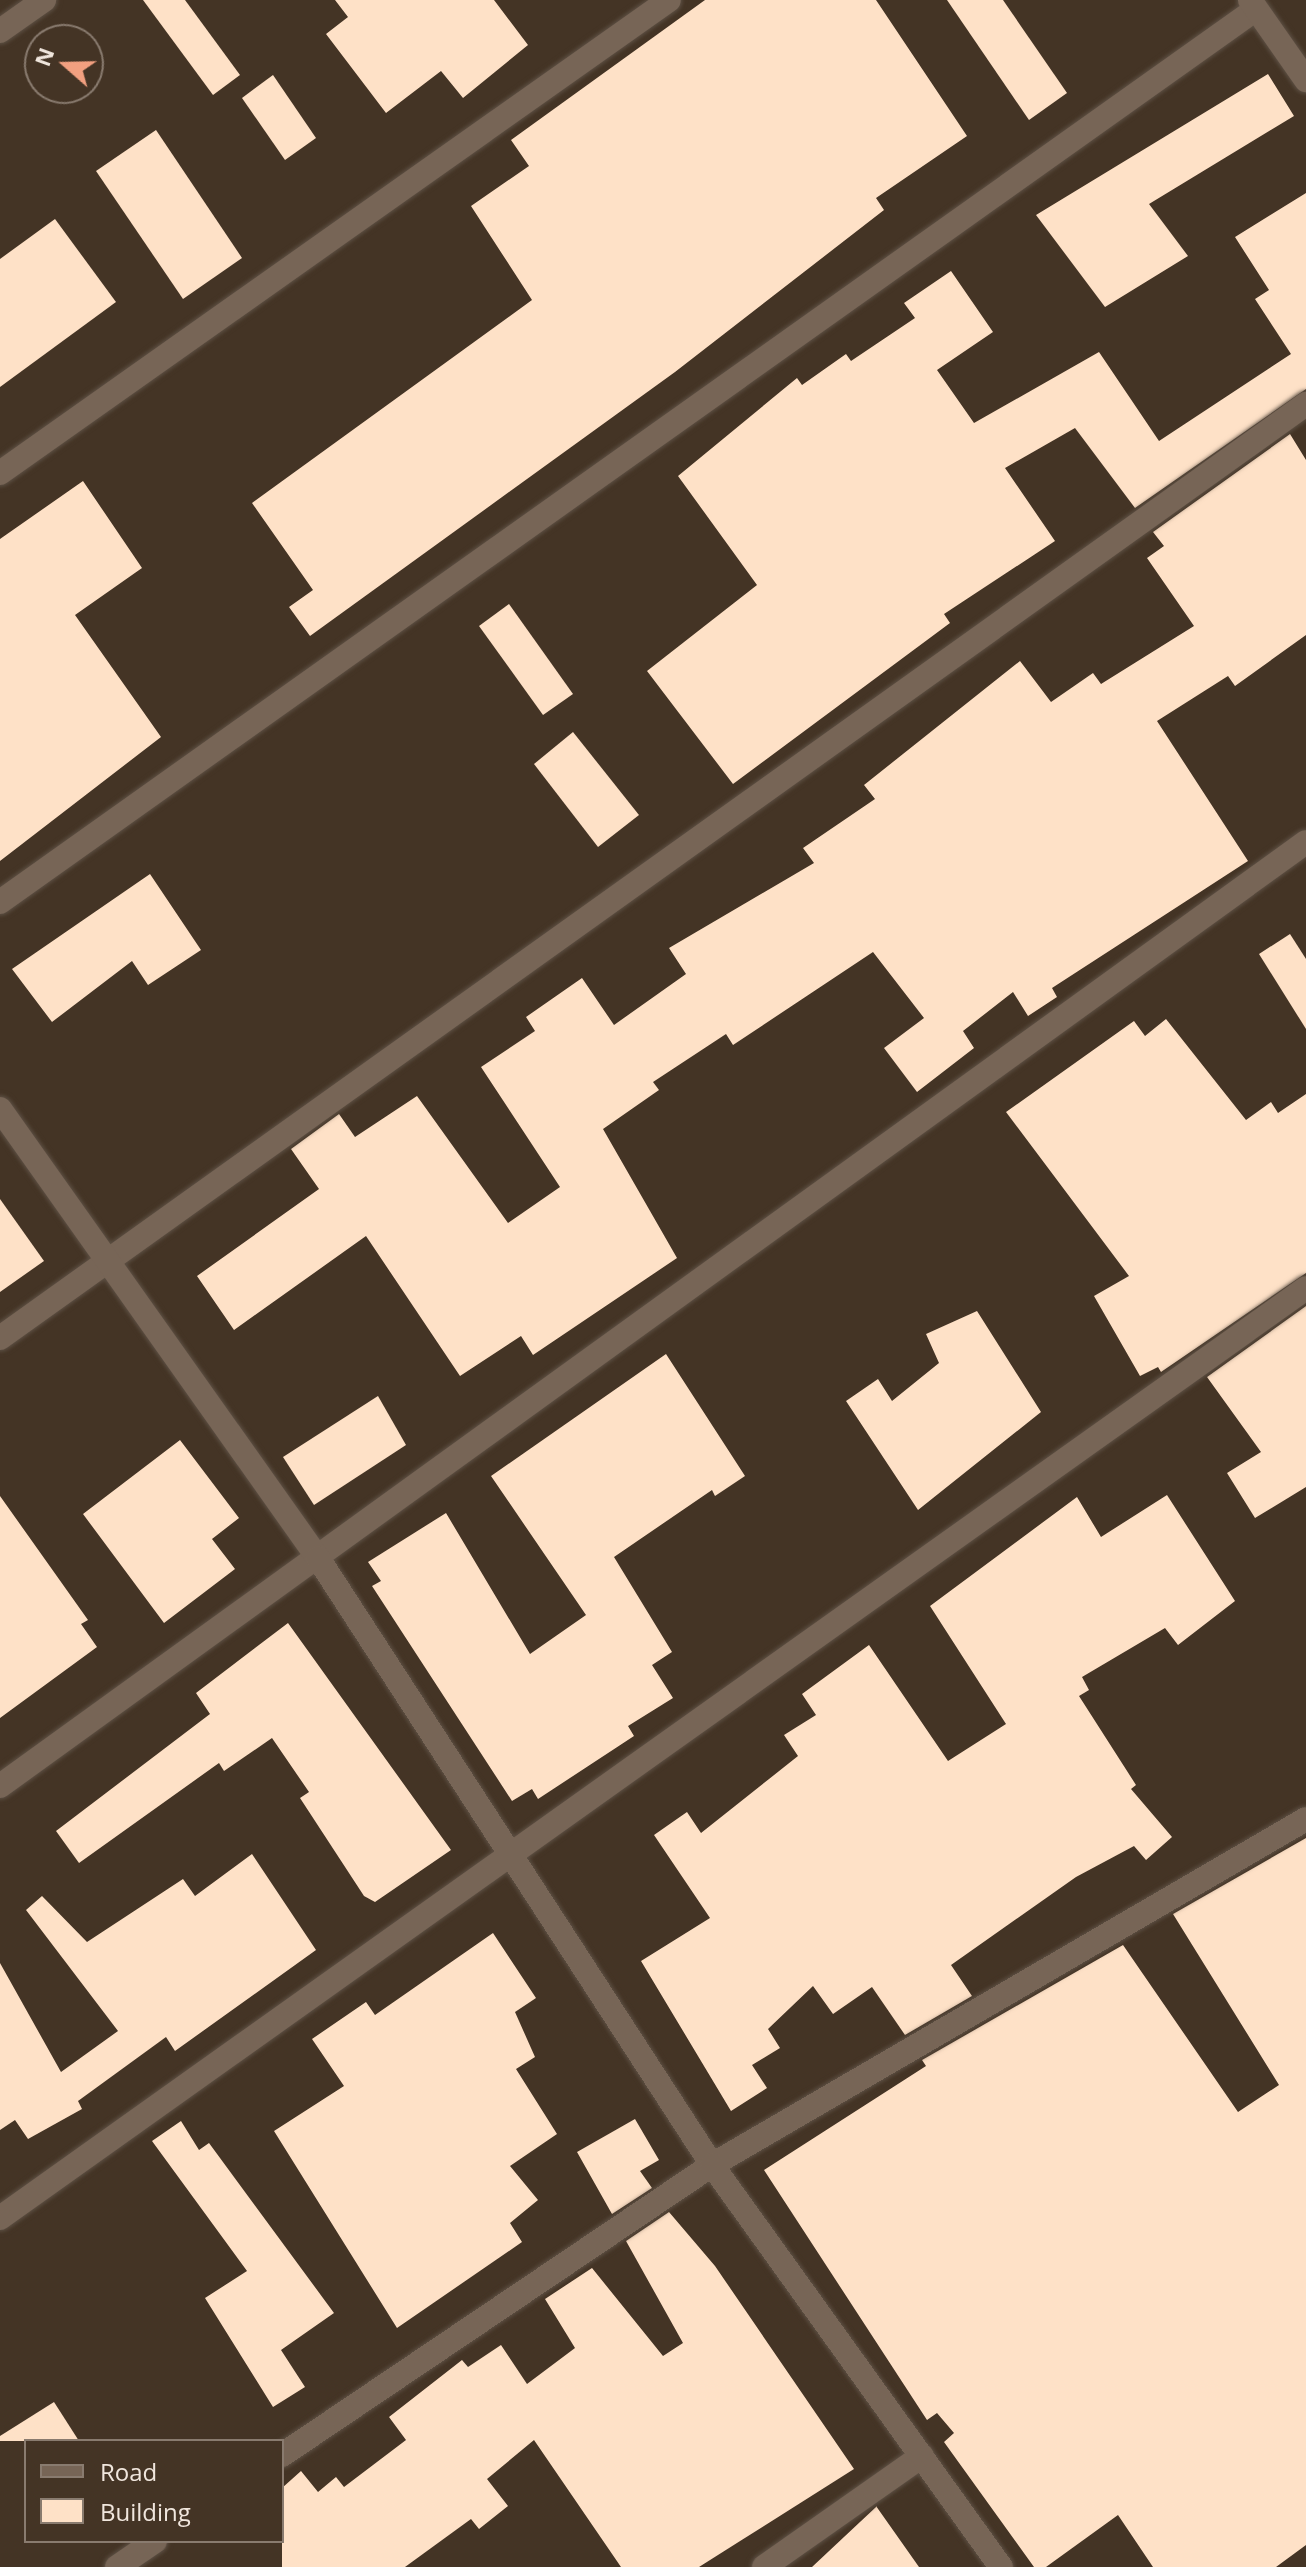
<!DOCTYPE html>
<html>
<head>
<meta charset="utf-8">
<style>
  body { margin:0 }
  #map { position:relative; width:1306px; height:2567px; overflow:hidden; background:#443425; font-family:"Open Sans",sans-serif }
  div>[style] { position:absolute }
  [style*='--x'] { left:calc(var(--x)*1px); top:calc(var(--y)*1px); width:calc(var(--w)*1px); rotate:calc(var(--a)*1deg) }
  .building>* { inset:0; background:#fee1c7 }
  .roads { filter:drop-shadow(0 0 2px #5d5044) drop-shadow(0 0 2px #5d5044) }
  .minor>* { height:24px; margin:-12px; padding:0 12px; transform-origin:12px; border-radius:12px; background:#776556 }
  .tertiary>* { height:24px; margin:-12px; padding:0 12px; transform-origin:12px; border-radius:12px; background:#776556 }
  span { translate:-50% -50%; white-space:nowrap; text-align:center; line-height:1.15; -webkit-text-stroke:8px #443425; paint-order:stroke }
  .legend { position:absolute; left:24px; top:2439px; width:260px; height:104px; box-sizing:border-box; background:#443425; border:2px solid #897b6f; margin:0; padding:10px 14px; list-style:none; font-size:24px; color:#f0e6dd }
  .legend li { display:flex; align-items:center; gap:16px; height:40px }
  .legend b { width:40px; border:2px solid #897b6f }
  .north { position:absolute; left:24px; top:24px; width:80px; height:80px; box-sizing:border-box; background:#443425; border:2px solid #897b6f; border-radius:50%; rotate:290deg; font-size:22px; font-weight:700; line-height:32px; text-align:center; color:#f0e6dd }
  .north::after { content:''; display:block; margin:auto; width:28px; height:36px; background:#f2a080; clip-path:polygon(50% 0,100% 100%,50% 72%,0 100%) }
</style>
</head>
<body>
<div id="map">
  <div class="building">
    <div style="clip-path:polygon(143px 0,185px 0,240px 75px,213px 95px)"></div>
    <div style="clip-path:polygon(335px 0,494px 0,528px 45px,463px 98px,441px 71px,386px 113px,326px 34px,348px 17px)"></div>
    <div style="clip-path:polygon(705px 0,876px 0,967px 136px,876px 198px,884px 210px,675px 372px,310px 636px,289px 607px,313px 590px,252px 503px,532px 300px,471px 206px,529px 166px,511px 140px)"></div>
    <div style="clip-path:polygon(947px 0,1003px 0,1067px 93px,1029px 120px)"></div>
    <div style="clip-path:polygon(1268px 74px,1294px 116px,1149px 204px,1188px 256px,1105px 307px,1036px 215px)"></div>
    <div style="clip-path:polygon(273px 75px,316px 138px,285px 160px,242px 98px)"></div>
    <div style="clip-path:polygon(156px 130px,242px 258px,183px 299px,96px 171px)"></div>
    <div style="clip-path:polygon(1306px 193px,1306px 389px,1135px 508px,1075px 428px,1005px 468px,1055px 541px,944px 614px,950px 623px,733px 784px,647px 671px,757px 585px,678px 476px,797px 378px,802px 385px,846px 354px,851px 361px,915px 318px,904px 303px,951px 271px,993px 332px,937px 370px,974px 423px,1099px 352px,1159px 441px,1291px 354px,1255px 299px,1269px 290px,1235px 237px)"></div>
    <div style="clip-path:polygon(55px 219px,116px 302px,0 387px,0 259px)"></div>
    <div style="clip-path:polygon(1290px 434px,1306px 460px,1306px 635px,1235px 686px,1228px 676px,1157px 721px,1248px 861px,1052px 988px,1057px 997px,1028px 1016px,1013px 992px,963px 1031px,974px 1048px,917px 1092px,884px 1048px,924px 1018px,873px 952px,733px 1045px,726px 1034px,653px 1082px,659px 1090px,603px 1129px,677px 1258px,533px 1355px,521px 1336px,460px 1376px,366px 1236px,234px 1330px,197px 1276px,319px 1189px,291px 1149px,339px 1114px,355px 1137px,417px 1096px,508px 1223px,560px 1187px,481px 1067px,535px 1031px,526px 1017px,582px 978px,614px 1025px,686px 974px,669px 948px,814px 863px,803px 848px,875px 799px,864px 785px,1020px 661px,1051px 702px,1093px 673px,1101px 684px,1194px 626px,1147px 558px,1164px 546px,1153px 532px)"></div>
    <div style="clip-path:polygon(83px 481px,142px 568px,75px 615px,161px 737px,0 861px,0 539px)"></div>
    <div style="clip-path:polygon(509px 604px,573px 694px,543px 715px,479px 626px)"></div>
    <div style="clip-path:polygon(573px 732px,639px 815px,598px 847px,534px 764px)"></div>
    <div style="clip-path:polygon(150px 874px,201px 950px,148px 985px,132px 961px,52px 1022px,12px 969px)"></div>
    <div style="clip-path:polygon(1290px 934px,1306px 959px,1306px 1029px,1259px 954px)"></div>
    <div style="clip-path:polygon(1166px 1019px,1246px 1120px,1271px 1102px,1278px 1113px,1306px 1094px,1306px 1273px,1161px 1372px,1158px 1367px,1140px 1376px,1094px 1296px,1129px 1276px,1006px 1112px,1134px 1021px,1145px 1036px)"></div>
    <div style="clip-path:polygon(0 1199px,44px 1261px,0 1292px)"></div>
    <div style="clip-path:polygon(1306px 1306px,1306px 1487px,1255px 1518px,1227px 1473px,1261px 1452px,1207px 1377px)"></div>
    <div style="clip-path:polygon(977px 1311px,1041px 1412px,918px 1510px,846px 1401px,878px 1379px,892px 1401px,939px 1363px,926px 1334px)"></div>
    <div style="clip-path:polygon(666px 1354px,745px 1476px,715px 1496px,712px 1490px,614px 1557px,672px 1652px,652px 1665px,673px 1698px,628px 1726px,634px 1736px,538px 1799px,532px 1789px,512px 1801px,372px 1586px,381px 1581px,368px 1562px,446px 1513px,530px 1654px,586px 1615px,491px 1476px)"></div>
    <div style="clip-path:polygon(378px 1396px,406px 1445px,314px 1505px,283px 1457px)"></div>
    <div style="clip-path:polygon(180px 1440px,239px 1518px,212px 1539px,235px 1569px,164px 1623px,83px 1514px)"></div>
    <div style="clip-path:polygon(1167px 1495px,1235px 1601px,1178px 1645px,1165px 1628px,1082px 1677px,1089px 1690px,1079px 1696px,1136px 1785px,1131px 1789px,1172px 1837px,1146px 1860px,1134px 1846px,1076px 1877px,951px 1965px,972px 1996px,905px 2035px,872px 1987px,833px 2014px,813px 1986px,768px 2029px,780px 2048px,752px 2065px,767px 2088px,731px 2111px,641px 1961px,710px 1918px,654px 1835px,687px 1812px,701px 1833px,798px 1756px,784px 1735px,816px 1715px,802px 1694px,869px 1645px,948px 1761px,1006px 1724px,930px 1606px,1077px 1497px,1101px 1537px)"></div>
    <div style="clip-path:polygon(0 1496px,88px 1620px,81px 1624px,97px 1647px,0 1718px)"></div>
    <div style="clip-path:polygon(288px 1623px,451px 1850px,375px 1902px,364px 1896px,300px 1798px,309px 1792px,272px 1738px,224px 1771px,219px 1763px,79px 1863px,56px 1831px,210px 1714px,196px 1693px)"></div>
    <div style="clip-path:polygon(1306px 1838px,1306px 2545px,1276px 2567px,1153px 2567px,1118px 2515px,1046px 2567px,1034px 2567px,944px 2442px,954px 2433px,937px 2413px,927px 2420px,764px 2170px,926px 2066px,922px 2060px,1123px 1945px,1238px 2112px,1279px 2085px,1173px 1914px)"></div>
    <div style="clip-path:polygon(252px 1854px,316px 1950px,175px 2051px,166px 2037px,78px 2101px,82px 2109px,28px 2139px,15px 2120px,0 2130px,0 1963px,61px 2072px,118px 2031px,26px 1910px,42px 1896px,87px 1942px,183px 1879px,195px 1896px)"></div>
    <div style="clip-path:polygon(493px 1933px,536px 1998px,515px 2012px,535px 2057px,516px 2069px,557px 2134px,510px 2166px,538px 2200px,510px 2223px,522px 2242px,397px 2328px,274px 2131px,344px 2086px,312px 2039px,366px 2002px,375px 2015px)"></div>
    <div style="clip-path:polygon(635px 2119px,659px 2160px,640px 2171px,652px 2188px,612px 2214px,577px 2152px)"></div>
    <div style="clip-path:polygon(181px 2121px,199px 2150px,209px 2143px,334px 2313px,281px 2350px,305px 2387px,273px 2407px,205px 2298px,247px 2271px,152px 2141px)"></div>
    <div style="clip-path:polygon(669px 2212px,715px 2266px,854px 2469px,699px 2567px,621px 2567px,534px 2440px,487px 2479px,508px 2506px,479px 2529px,471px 2519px,405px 2567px,282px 2567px,282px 2488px,301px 2471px,318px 2492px,336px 2477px,344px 2487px,406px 2440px,389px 2417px,462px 2360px,468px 2367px,501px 2345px,527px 2384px,575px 2348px,545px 2299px,592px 2268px,663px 2356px,683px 2343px,626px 2241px)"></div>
    <div style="clip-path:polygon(54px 2402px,79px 2441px,0 2441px,0 2436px)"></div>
    <div style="clip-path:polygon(876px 2506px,919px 2567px,812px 2567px,876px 2507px)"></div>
  </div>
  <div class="roads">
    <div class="minor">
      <div style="--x:0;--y:31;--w:54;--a:-35.2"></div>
      <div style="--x:0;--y:473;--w:819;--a:-35.26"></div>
      <div style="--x:0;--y:902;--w:1541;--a:-35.41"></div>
      <div style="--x:0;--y:1338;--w:1606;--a:-35.57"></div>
      <div style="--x:0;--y:1786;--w:1611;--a:-35.86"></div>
      <div style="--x:0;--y:2218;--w:1603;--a:-35.45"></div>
      <div style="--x:282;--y:2455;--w:519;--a:-34"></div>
      <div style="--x:712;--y:2165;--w:687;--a:-30.22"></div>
      <div style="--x:117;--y:2567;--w:46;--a:-34.4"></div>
      <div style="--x:764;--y:2567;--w:193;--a:-35.1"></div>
    </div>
    <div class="tertiary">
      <div style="--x:1250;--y:0;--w:98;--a:55"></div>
      <div style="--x:0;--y:1109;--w:550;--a:54.69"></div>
      <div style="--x:318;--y:1558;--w:724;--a:57.01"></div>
      <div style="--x:712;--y:2165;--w:495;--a:54.3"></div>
    </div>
  </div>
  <ul class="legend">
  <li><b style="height:10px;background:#776556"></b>Road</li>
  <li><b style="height:22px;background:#fee1c7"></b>Building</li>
  </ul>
  <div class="north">N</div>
</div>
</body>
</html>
